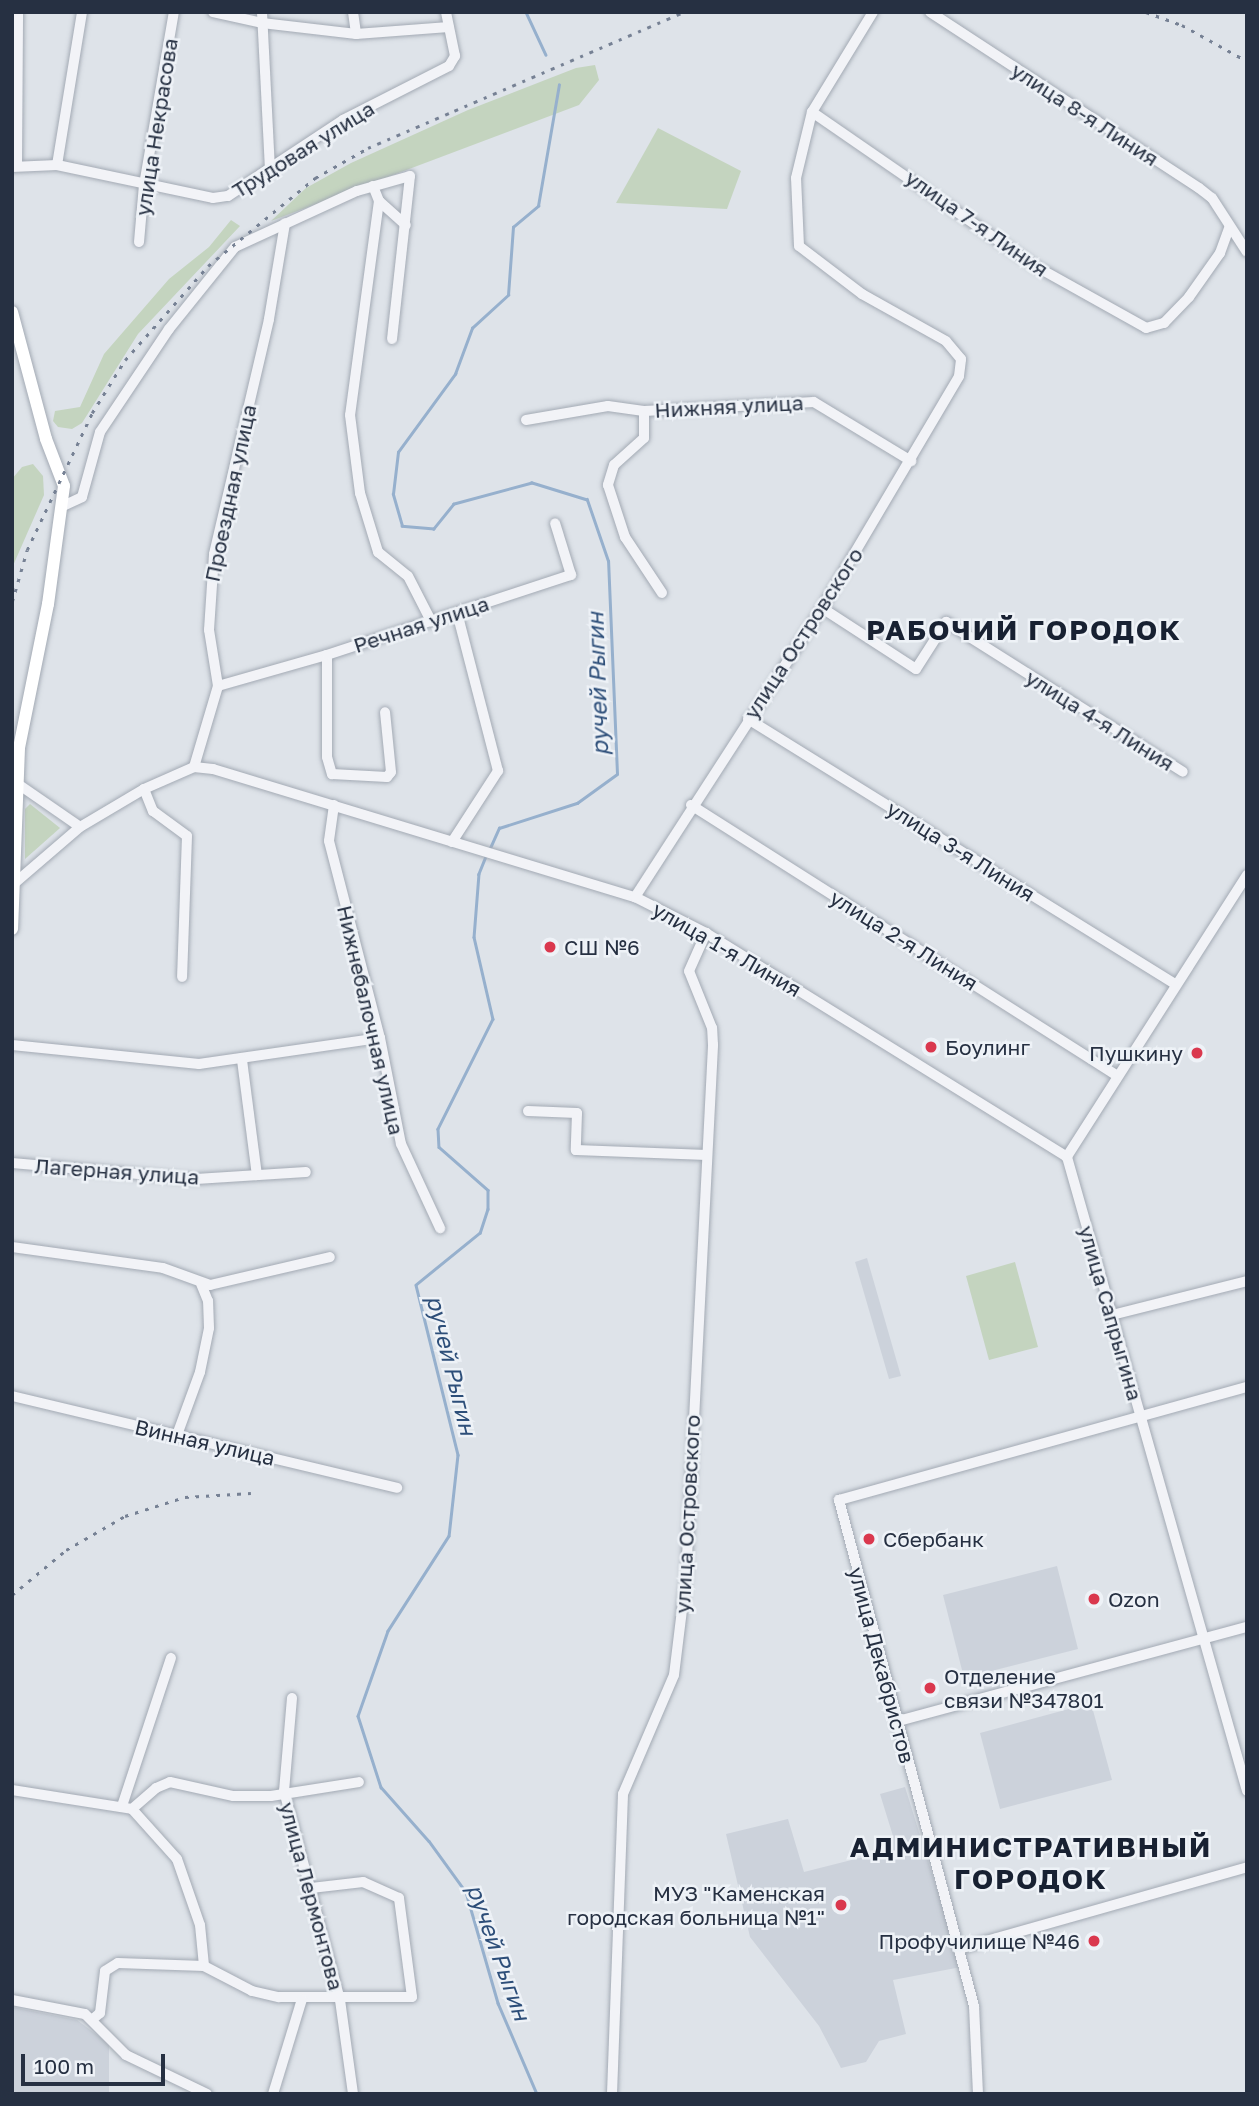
<!DOCTYPE html>
<html>
<head>
<meta charset="utf-8">
<style>
  body { margin:0 }
  #map { position:relative; width:1259px; height:2106px; overflow:hidden; background:#dee3e9; font-family:"Golos Text",sans-serif }
  div>[style] { position:absolute }
  [style*='--x'] { left:calc(var(--x)*1px); top:calc(var(--y)*1px); width:calc(var(--w)*1px); rotate:calc(var(--a)*1deg) }
  .built>* { inset:0; background:#ccd2db }
  .green>* { inset:0; background:#c4d4bf }
  .stream>* { height:2.5px; margin:-1.25px; padding:0 1.25px; transform-origin:1.25px; border-radius:1.25px; background:#96b0cd }
  .roads { filter:drop-shadow(0 0 2px #a3aab4) drop-shadow(0 0 2px #a3aab4) }
  .minor>* { height:10px; margin:-5px; padding:0 5px; transform-origin:5px; border-radius:5px; background:#f2f3f7 }
  .major>* { height:12px; margin:-6px; padding:0 6px; transform-origin:6px; border-radius:6px; background:#fff }
  .rail>* { height:2.5px; margin-top:-1.25px; transform-origin:0; background:repeating-linear-gradient(90deg,#768194 0 3.5px,transparent 0 10.5px) }
  .dots>* { width:19px; height:19px; translate:-50% -50%; box-sizing:border-box; border:4px solid #eef2f7; border-radius:50% }
  span { translate:-50% -50%; white-space:nowrap; text-align:center; line-height:1.15; -webkit-text-stroke:5px #eef2f7; paint-order:stroke }
  .street-label { font-size:21px; color:#263042 }
  .poi-label { font-size:21px; color:#263042 }
  .left { translate:0 -50%; text-align:left }
  .right { translate:-100% -50%; text-align:right }
  .water-label { font-size:23px; color:#2d4e79; font-style:italic }
  .district-label { font-size:28px; color:#182132; font-weight:700; letter-spacing:2px }
  .frame { position:absolute; inset:0; border:14px solid #263042; pointer-events:none }
  .scale { position:absolute; left:21px; top:2054px; width:144px; height:32px; box-sizing:border-box; border:4px solid #263042; border-top:0; padding-left:9px; font-size:21px; line-height:24px; white-space:nowrap; color:#263042; -webkit-text-stroke:5px #eef2f7; paint-order:stroke }
</style>
</head>
<body>
<div id="map">
  <div class="built">
    <div style="clip-path:polygon(867px 1258px,901px 1376px,889px 1379px,855px 1262px)"></div>
    <div style="clip-path:polygon(1057px 1566px,1078px 1649px,964px 1678px,943px 1595px)"></div>
    <div style="clip-path:polygon(1091px 1703px,1112px 1780px,1000px 1809px,980px 1733px)"></div>
    <div style="clip-path:polygon(905px 1787px,961px 1967px,893px 1980px,906px 2034px,879px 2041px,866px 2062px,841px 2068px,819px 2026px,750px 1937px,726px 1834px,788px 1819px,804px 1872px,891px 1850px,888px 1839px,893px 1836px,880px 1794px)"></div>
    <div style="clip-path:polygon(12px 2007px,77px 2020px,109px 2044px,109px 2094px,12px 2094px)"></div>
  </div>
  <div class="green">
    <div style="clip-path:polygon(595px 65px,599px 80px,579px 105px,271px 221px,306px 188px,351px 163px,468px 110px,576px 68px)"></div>
    <div style="clip-path:polygon(658px 128px,741px 171px,727px 209px,616px 203px)"></div>
    <div style="clip-path:polygon(231px 220px,240px 226px,138px 334px,82px 423px,72px 429px,58px 427px,53px 421px,55px 411px,80px 407px,104px 354px,169px 279px,209px 247px)"></div>
    <div style="clip-path:polygon(33px 464px,43px 476px,44px 495px,12px 568px,12px 479px,22px 467px)"></div>
    <div style="clip-path:polygon(30px 804px,60px 828px,25px 859px,25px 809px)"></div>
    <div style="clip-path:polygon(1015px 1262px,1038px 1347px,989px 1360px,966px 1276px)"></div>
  </div>
  <div class="stream">
    <div style="--x:526;--y:12;--w:47;--a:65.1"></div>
    <div style="--x:490;--y:848;--w:22;--a:-66"></div>
    <div style="--x:499;--y:828;--w:82;--a:-17.8"></div>
    <div style="--x:577;--y:803;--w:49;--a:-35.9"></div>
    <div style="--x:617;--y:774;--w:213;--a:-92.4"></div>
    <div style="--x:608;--y:561;--w:65;--a:-109"></div>
    <div style="--x:587;--y:500;--w:58;--a:-162.8"></div>
    <div style="--x:532;--y:483;--w:81;--a:164.9"></div>
    <div style="--x:454;--y:504;--w:32;--a:129"></div>
    <div style="--x:434;--y:529;--w:32;--a:-175"></div>
    <div style="--x:402;--y:526;--w:33;--a:-106"></div>
    <div style="--x:393;--y:494;--w:42;--a:-83.2"></div>
    <div style="--x:398;--y:452;--w:97;--a:-53.8"></div>
    <div style="--x:455;--y:374;--w:49;--a:-69.7"></div>
    <div style="--x:472;--y:328;--w:49;--a:-42.5"></div>
    <div style="--x:508;--y:295;--w:68;--a:-85.8"></div>
    <div style="--x:513;--y:227;--w:33;--a:-40"></div>
    <div style="--x:538;--y:206;--w:123;--a:-80.2"></div>
    <div style="--x:487;--y:854;--w:22;--a:112"></div>
    <div style="--x:479;--y:874;--w:63;--a:94.5"></div>
    <div style="--x:474;--y:937;--w:84;--a:77"></div>
    <div style="--x:493;--y:1019;--w:123;--a:116.6"></div>
    <div style="--x:438;--y:1129;--w:18;--a:87"></div>
    <div style="--x:439;--y:1147;--w:65;--a:41.3"></div>
    <div style="--x:488;--y:1190;--w:19;--a:90"></div>
    <div style="--x:488;--y:1209;--w:25;--a:108"></div>
    <div style="--x:480;--y:1233;--w:82;--a:140.9"></div>
    <div style="--x:416;--y:1285;--w:175;--a:76.1"></div>
    <div style="--x:458;--y:1455;--w:81;--a:96.3"></div>
    <div style="--x:449;--y:1536;--w:113;--a:122.7"></div>
    <div style="--x:388;--y:1631;--w:90;--a:109.4"></div>
    <div style="--x:358;--y:1716;--w:75;--a:72.1"></div>
    <div style="--x:381;--y:1787;--w:72;--a:48.4"></div>
    <div style="--x:429;--y:1841;--w:63;--a:54"></div>
    <div style="--x:466;--y:1892;--w:116;--a:73.9"></div>
    <div style="--x:498;--y:2003;--w:99;--a:66.8"></div>
  </div>
  <div class="roads">
    <div class="minor">
      <div style="--x:213;--y:12;--w:50;--a:12.7"></div>
      <div style="--x:262;--y:23;--w:95;--a:6.7"></div>
      <div style="--x:356;--y:34;--w:93;--a:-4.3"></div>
      <div style="--x:262;--y:12;--w:158;--a:87.1"></div>
      <div style="--x:353;--y:12;--w:22;--a:82"></div>
      <div style="--x:930;--y:12;--w:321;--a:33.2"></div>
      <div style="--x:1199;--y:188;--w:16;--a:38"></div>
      <div style="--x:1212;--y:198;--w:64;--a:57.1"></div>
      <div style="--x:812;--y:112;--w:273;--a:34.6"></div>
      <div style="--x:1037;--y:267;--w:125;--a:29.2"></div>
      <div style="--x:1146;--y:328;--w:19;--a:-16"></div>
      <div style="--x:1164;--y:323;--w:36;--a:-46"></div>
      <div style="--x:1189;--y:297;--w:54;--a:-54.8"></div>
      <div style="--x:1220;--y:253;--w:27;--a:-70"></div>
      <div style="--x:17;--y:164;--w:152;--a:-89.6"></div>
      <div style="--x:57;--y:165;--w:155;--a:-80.7"></div>
      <div style="--x:12;--y:167;--w:45;--a:-2.5"></div>
      <div style="--x:57;--y:165;--w:159;--a:11.9"></div>
      <div style="--x:213;--y:198;--w:15;--a:-8"></div>
      <div style="--x:228;--y:196;--w:138;--a:-33.5"></div>
      <div style="--x:343;--y:120;--w:119;--a:-27"></div>
      <div style="--x:449;--y:66;--w:12;--a:-59"></div>
      <div style="--x:455;--y:56;--w:45;--a:-101.6"></div>
      <div style="--x:373;--y:186;--w:16;--a:68"></div>
      <div style="--x:379;--y:201;--w:216;--a:97.7"></div>
      <div style="--x:350;--y:415;--w:79;--a:82.7"></div>
      <div style="--x:360;--y:493;--w:62;--a:73"></div>
      <div style="--x:378;--y:552;--w:38;--a:39"></div>
      <div style="--x:408;--y:576;--w:51;--a:62.9"></div>
      <div style="--x:379;--y:201;--w:36;--a:42"></div>
      <div style="--x:139;--y:242;--w:57;--a:-85"></div>
      <div style="--x:144;--y:185;--w:176;--a:-80.2"></div>
      <div style="--x:644;--y:411;--w:27;--a:90"></div>
      <div style="--x:644;--y:438;--w:40;--a:138"></div>
      <div style="--x:614;--y:465;--w:21;--a:107"></div>
      <div style="--x:608;--y:485;--w:55;--a:71.9"></div>
      <div style="--x:625;--y:537;--w:67;--a:56.5"></div>
      <div style="--x:526;--y:420;--w:83;--a:-9.7"></div>
      <div style="--x:608;--y:406;--w:36;--a:8"></div>
      <div style="--x:644;--y:411;--w:170;--a:-3"></div>
      <div style="--x:814;--y:402;--w:114;--a:31.3"></div>
      <div style="--x:63;--y:506;--w:21;--a:-25"></div>
      <div style="--x:82;--y:497;--w:67;--a:-74.5"></div>
      <div style="--x:100;--y:432;--w:124;--a:-56.2"></div>
      <div style="--x:169;--y:329;--w:105;--a:-51.2"></div>
      <div style="--x:235;--y:247;--w:134;--a:-24.7"></div>
      <div style="--x:357;--y:191;--w:55;--a:-15.8"></div>
      <div style="--x:410;--y:176;--w:164;--a:96.3"></div>
      <div style="--x:822;--y:608;--w:112;--a:33"></div>
      <div style="--x:916;--y:669;--w:56;--a:-57.4"></div>
      <div style="--x:946;--y:622;--w:280;--a:32.3"></div>
      <div style="--x:327;--y:655;--w:102;--a:90"></div>
      <div style="--x:327;--y:757;--w:18;--a:74"></div>
      <div style="--x:332;--y:774;--w:55;--a:3.1"></div>
      <div style="--x:387;--y:777;--w:6;--a:-51"></div>
      <div style="--x:391;--y:772;--w:60;--a:-95.7"></div>
      <div style="--x:218;--y:686;--w:113;--a:-15.9"></div>
      <div style="--x:327;--y:655;--w:257;--a:-18.2"></div>
      <div style="--x:571;--y:575;--w:54;--a:-107.1"></div>
      <div style="--x:748;--y:719;--w:503;--a:31.82"></div>
      <div style="--x:194;--y:767;--w:84;--a:-73.5"></div>
      <div style="--x:218;--y:686;--w:57;--a:-99.1"></div>
      <div style="--x:209;--y:630;--w:76;--a:-86.2"></div>
      <div style="--x:214;--y:554;--w:241;--a:-76.8"></div>
      <div style="--x:269;--y:319;--w:97;--a:-80.5"></div>
      <div style="--x:18;--y:784;--w:75;--a:34.7"></div>
      <div style="--x:80;--y:827;--w:74;--a:-30.7"></div>
      <div style="--x:144;--y:789;--w:55;--a:-23.7"></div>
      <div style="--x:194;--y:767;--w:19;--a:6"></div>
      <div style="--x:213;--y:769;--w:441;--a:16.9"></div>
      <div style="--x:635;--y:897;--w:80;--a:26.9"></div>
      <div style="--x:706;--y:933;--w:425;--a:31.8"></div>
      <div style="--x:144;--y:789;--w:24;--a:68"></div>
      <div style="--x:153;--y:811;--w:42;--a:36.3"></div>
      <div style="--x:187;--y:836;--w:141;--a:92"></div>
      <div style="--x:334;--y:805;--w:36;--a:98"></div>
      <div style="--x:329;--y:841;--w:203;--a:75.5"></div>
      <div style="--x:380;--y:1038;--w:108;--a:78.8"></div>
      <div style="--x:401;--y:1144;--w:93;--a:65.1"></div>
      <div style="--x:691;--y:805;--w:504;--a:32.43"></div>
      <div style="--x:452;--y:842;--w:85;--a:-57.1"></div>
      <div style="--x:498;--y:771;--w:164;--a:-104.5"></div>
      <div style="--x:1247;--y:875;--w:335;--a:122.6"></div>
      <div style="--x:1067;--y:1157;--w:659;--a:74.15"></div>
      <div style="--x:16;--y:882;--w:84;--a:-40.7"></div>
      <div style="--x:635;--y:897;--w:344;--a:-57.1"></div>
      <div style="--x:822;--y:608;--w:269;--a:-59.4"></div>
      <div style="--x:959;--y:376;--w:17;--a:-83"></div>
      <div style="--x:961;--y:359;--w:23;--a:-130"></div>
      <div style="--x:946;--y:341;--w:96;--a:-150.8"></div>
      <div style="--x:862;--y:294;--w:79;--a:-142.7"></div>
      <div style="--x:799;--y:246;--w:68;--a:-92.5"></div>
      <div style="--x:796;--y:178;--w:68;--a:-76.4"></div>
      <div style="--x:812;--y:112;--w:117;--a:-58.6"></div>
      <div style="--x:12;--y:1045;--w:188;--a:5.8"></div>
      <div style="--x:199;--y:1064;--w:183;--a:-8.2"></div>
      <div style="--x:242;--y:1060;--w:116;--a:82.6"></div>
      <div style="--x:528;--y:1111;--w:49;--a:2.3"></div>
      <div style="--x:577;--y:1113;--w:37;--a:92"></div>
      <div style="--x:576;--y:1150;--w:131;--a:2.2"></div>
      <div style="--x:12;--y:1163;--w:185;--a:5"></div>
      <div style="--x:196;--y:1179;--w:110;--a:-3.6"></div>
      <div style="--x:12;--y:1247;--w:152;--a:7.9"></div>
      <div style="--x:163;--y:1268;--w:50;--a:19.9"></div>
      <div style="--x:210;--y:1285;--w:123;--a:-13.1"></div>
      <div style="--x:1112;--y:1315;--w:139;--a:-14.1"></div>
      <div style="--x:12;--y:1396;--w:396;--a:13.4"></div>
      <div style="--x:177;--y:1435;--w:67;--a:-69.9"></div>
      <div style="--x:200;--y:1372;--w:45;--a:-78.4"></div>
      <div style="--x:209;--y:1328;--w:27;--a:-92"></div>
      <div style="--x:208;--y:1301;--w:18;--a:-112"></div>
      <div style="--x:292;--y:1698;--w:93;--a:94.9"></div>
      <div style="--x:284;--y:1791;--w:216;--a:75"></div>
      <div style="--x:340;--y:2000;--w:95;--a:82.1"></div>
      <div style="--x:898;--y:1721;--w:361;--a:-15.1"></div>
      <div style="--x:12;--y:1790;--w:121;--a:9"></div>
      <div style="--x:132;--y:1809;--w:32;--a:-41"></div>
      <div style="--x:156;--y:1788;--w:15;--a:-23"></div>
      <div style="--x:170;--y:1782;--w:65;--a:12.5"></div>
      <div style="--x:233;--y:1796;--w:38;--a:0"></div>
      <div style="--x:271;--y:1796;--w:89;--a:-9"></div>
      <div style="--x:122;--y:1806;--w:156;--a:-71.7"></div>
      <div style="--x:132;--y:1809;--w:67;--a:48"></div>
      <div style="--x:177;--y:1859;--w:70;--a:70.8"></div>
      <div style="--x:200;--y:1925;--w:41;--a:84.4"></div>
      <div style="--x:958;--y:1949;--w:300;--a:-15.8"></div>
      <div style="--x:12;--y:2000;--w:74;--a:10.9"></div>
      <div style="--x:85;--y:2014;--w:58;--a:45"></div>
      <div style="--x:126;--y:2055;--w:90;--a:25.7"></div>
      <div style="--x:94;--y:2018;--w:8;--a:-40"></div>
      <div style="--x:100;--y:2013;--w:42;--a:-83.2"></div>
      <div style="--x:105;--y:1971;--w:15;--a:-32"></div>
      <div style="--x:118;--y:1963;--w:86;--a:2"></div>
      <div style="--x:204;--y:1966;--w:54;--a:27.5"></div>
      <div style="--x:252;--y:1991;--w:28;--a:13"></div>
      <div style="--x:279;--y:1997;--w:133;--a:0"></div>
      <div style="--x:412;--y:1997;--w:100;--a:-97.5"></div>
      <div style="--x:399;--y:1898;--w:39;--a:-156"></div>
      <div style="--x:363;--y:1882;--w:52;--a:173.4"></div>
      <div style="--x:273;--y:2094;--w:99;--a:-73"></div>
      <div style="--x:612;--y:2094;--w:300;--a:-87.9"></div>
      <div style="--x:623;--y:1794;--w:129;--a:-66.8"></div>
      <div style="--x:674;--y:1675;--w:99;--a:-83"></div>
      <div style="--x:686;--y:1577;--w:533;--a:-87.09"></div>
      <div style="--x:713;--y:1045;--w:17;--a:-93"></div>
      <div style="--x:712;--y:1028;--w:61;--a:-112"></div>
      <div style="--x:689;--y:971;--w:42;--a:-65.9"></div>
      <div style="--x:978;--y:2094;--w:88;--a:-92.6"></div>
      <div style="--x:974;--y:2006;--w:524;--a:-104.94"></div>
      <div style="--x:839;--y:1500;--w:423;--a:-15.5"></div>
    </div>
    <div class="major">
      <div style="--x:12;--y:312;--w:131;--a:75"></div>
      <div style="--x:46;--y:439;--w:50;--a:69"></div>
      <div style="--x:64;--y:486;--w:119;--a:97.7"></div>
      <div style="--x:48;--y:604;--w:147;--a:101.4"></div>
      <div style="--x:19;--y:748;--w:181;--a:92.2"></div>
    </div>
  </div>
  <div class="rail">
    <div style="--x:1146;--y:12;--w:38;--a:20"></div>
    <div style="--x:1182;--y:25;--w:74;--a:29"></div>
    <div style="--x:12;--y:602;--w:54;--a:-73.9"></div>
    <div style="--x:27;--y:550;--w:152;--a:-64.6"></div>
    <div style="--x:92;--y:413;--w:62;--a:-58.1"></div>
    <div style="--x:125;--y:360;--w:125;--a:-48.6"></div>
    <div style="--x:208;--y:266;--w:139;--a:-39.4"></div>
    <div style="--x:315;--y:178;--w:61;--a:-29.5"></div>
    <div style="--x:368;--y:148;--w:344;--a:-23.3"></div>
    <div style="--x:12;--y:1595;--w:70;--a:-39.8"></div>
    <div style="--x:66;--y:1550;--w:68;--a:-30"></div>
    <div style="--x:125;--y:1516;--w:63;--a:-17.6"></div>
    <div style="--x:185;--y:1497;--w:66;--a:-3.5"></div>
  </div>
  <div class="dots">
    <div style="left:550px;top:947px;background:#da384e"></div>
    <div style="left:931px;top:1047px;background:#da384e"></div>
    <div style="left:1197px;top:1053px;background:#da384e"></div>
    <div style="left:869px;top:1539px;background:#da384e"></div>
    <div style="left:1094px;top:1599px;background:#da384e"></div>
    <div style="left:930px;top:1688px;background:#da384e"></div>
    <div style="left:841px;top:1905px;background:#da384e"></div>
    <div style="left:1094px;top:1941px;background:#da384e"></div>
  </div>
  <div class="street-label">
    <span style="left:1085px;top:114px;rotate:33deg">улица 8-я Линия</span>
    <span style="left:156px;top:127px;rotate:-81deg">улица Некрасова</span>
    <span style="left:303px;top:149px;rotate:-32deg">Трудовая улица</span>
    <span style="left:977px;top:223px;rotate:35deg">улица 7-я Линия</span>
    <span style="left:729px;top:406px;rotate:-3deg">Нижняя улица</span>
    <span style="left:230px;top:493px;rotate:-78deg">Проездная улица</span>
    <span style="left:421px;top:624px;rotate:-18deg">Речная улица</span>
    <span style="left:803px;top:633px;rotate:-57deg">улица Островского</span>
    <span style="left:1100px;top:720px;rotate:32deg">улица 4-я Линия</span>
    <span style="left:961px;top:851px;rotate:32deg">улица 3-я Линия</span>
    <span style="left:904px;top:940px;rotate:32deg">улица 2-я Линия</span>
    <span style="left:727px;top:949px;rotate:30deg">улица 1-я Линия</span>
    <span style="left:371px;top:1020px;rotate:77deg">Нижнебалочная улица</span>
    <span style="left:117px;top:1171px;rotate:4deg">Лагерная улица</span>
    <span style="left:1111px;top:1313px;rotate:74deg">улица Сапрыгина</span>
    <span style="left:205px;top:1442px;rotate:13deg">Винная улица</span>
    <span style="left:687px;top:1514px;rotate:-87deg">улица Островского</span>
    <span style="left:882px;top:1665px;rotate:75deg">улица Декабристов</span>
    <span style="left:312px;top:1896px;rotate:75deg">улица Лермонтова</span>
  </div>
  <div class="poi-label">
    <span class="left" style="left:564px;top:947px">СШ №6</span>
    <span class="left" style="left:945px;top:1047px">Боулинг</span>
    <span class="right" style="left:1183px;top:1053px">Пушкину</span>
    <span class="left" style="left:883px;top:1539px">Сбербанк</span>
    <span class="left" style="left:1108px;top:1599px">Ozon</span>
    <span class="left" style="left:944px;top:1688px">Отделение<br>связи №347801</span>
    <span class="right" style="left:825px;top:1905px">МУЗ "Каменская<br>городская больница №1"</span>
    <span class="right" style="left:1080px;top:1941px">Профучилище №46</span>
  </div>
  <div class="water-label">
    <span style="left:597px;top:684px;rotate:-92deg">ручей Рыгин</span>
    <span style="left:452px;top:1365px;rotate:76deg">ручей Рыгин</span>
    <span style="left:499px;top:1952px;rotate:70deg">ручей Рыгин</span>
  </div>
  <div class="district-label">
    <span style="left:1024px;top:630px">РАБОЧИЙ ГОРОДОК</span>
    <span style="left:1031px;top:1863px">АДМИНИСТРАТИВНЫЙ<br>ГОРОДОК</span>
  </div>
  <div class="frame"></div>
  <div class="scale">100 m</div>
</div>
</body>
</html>
